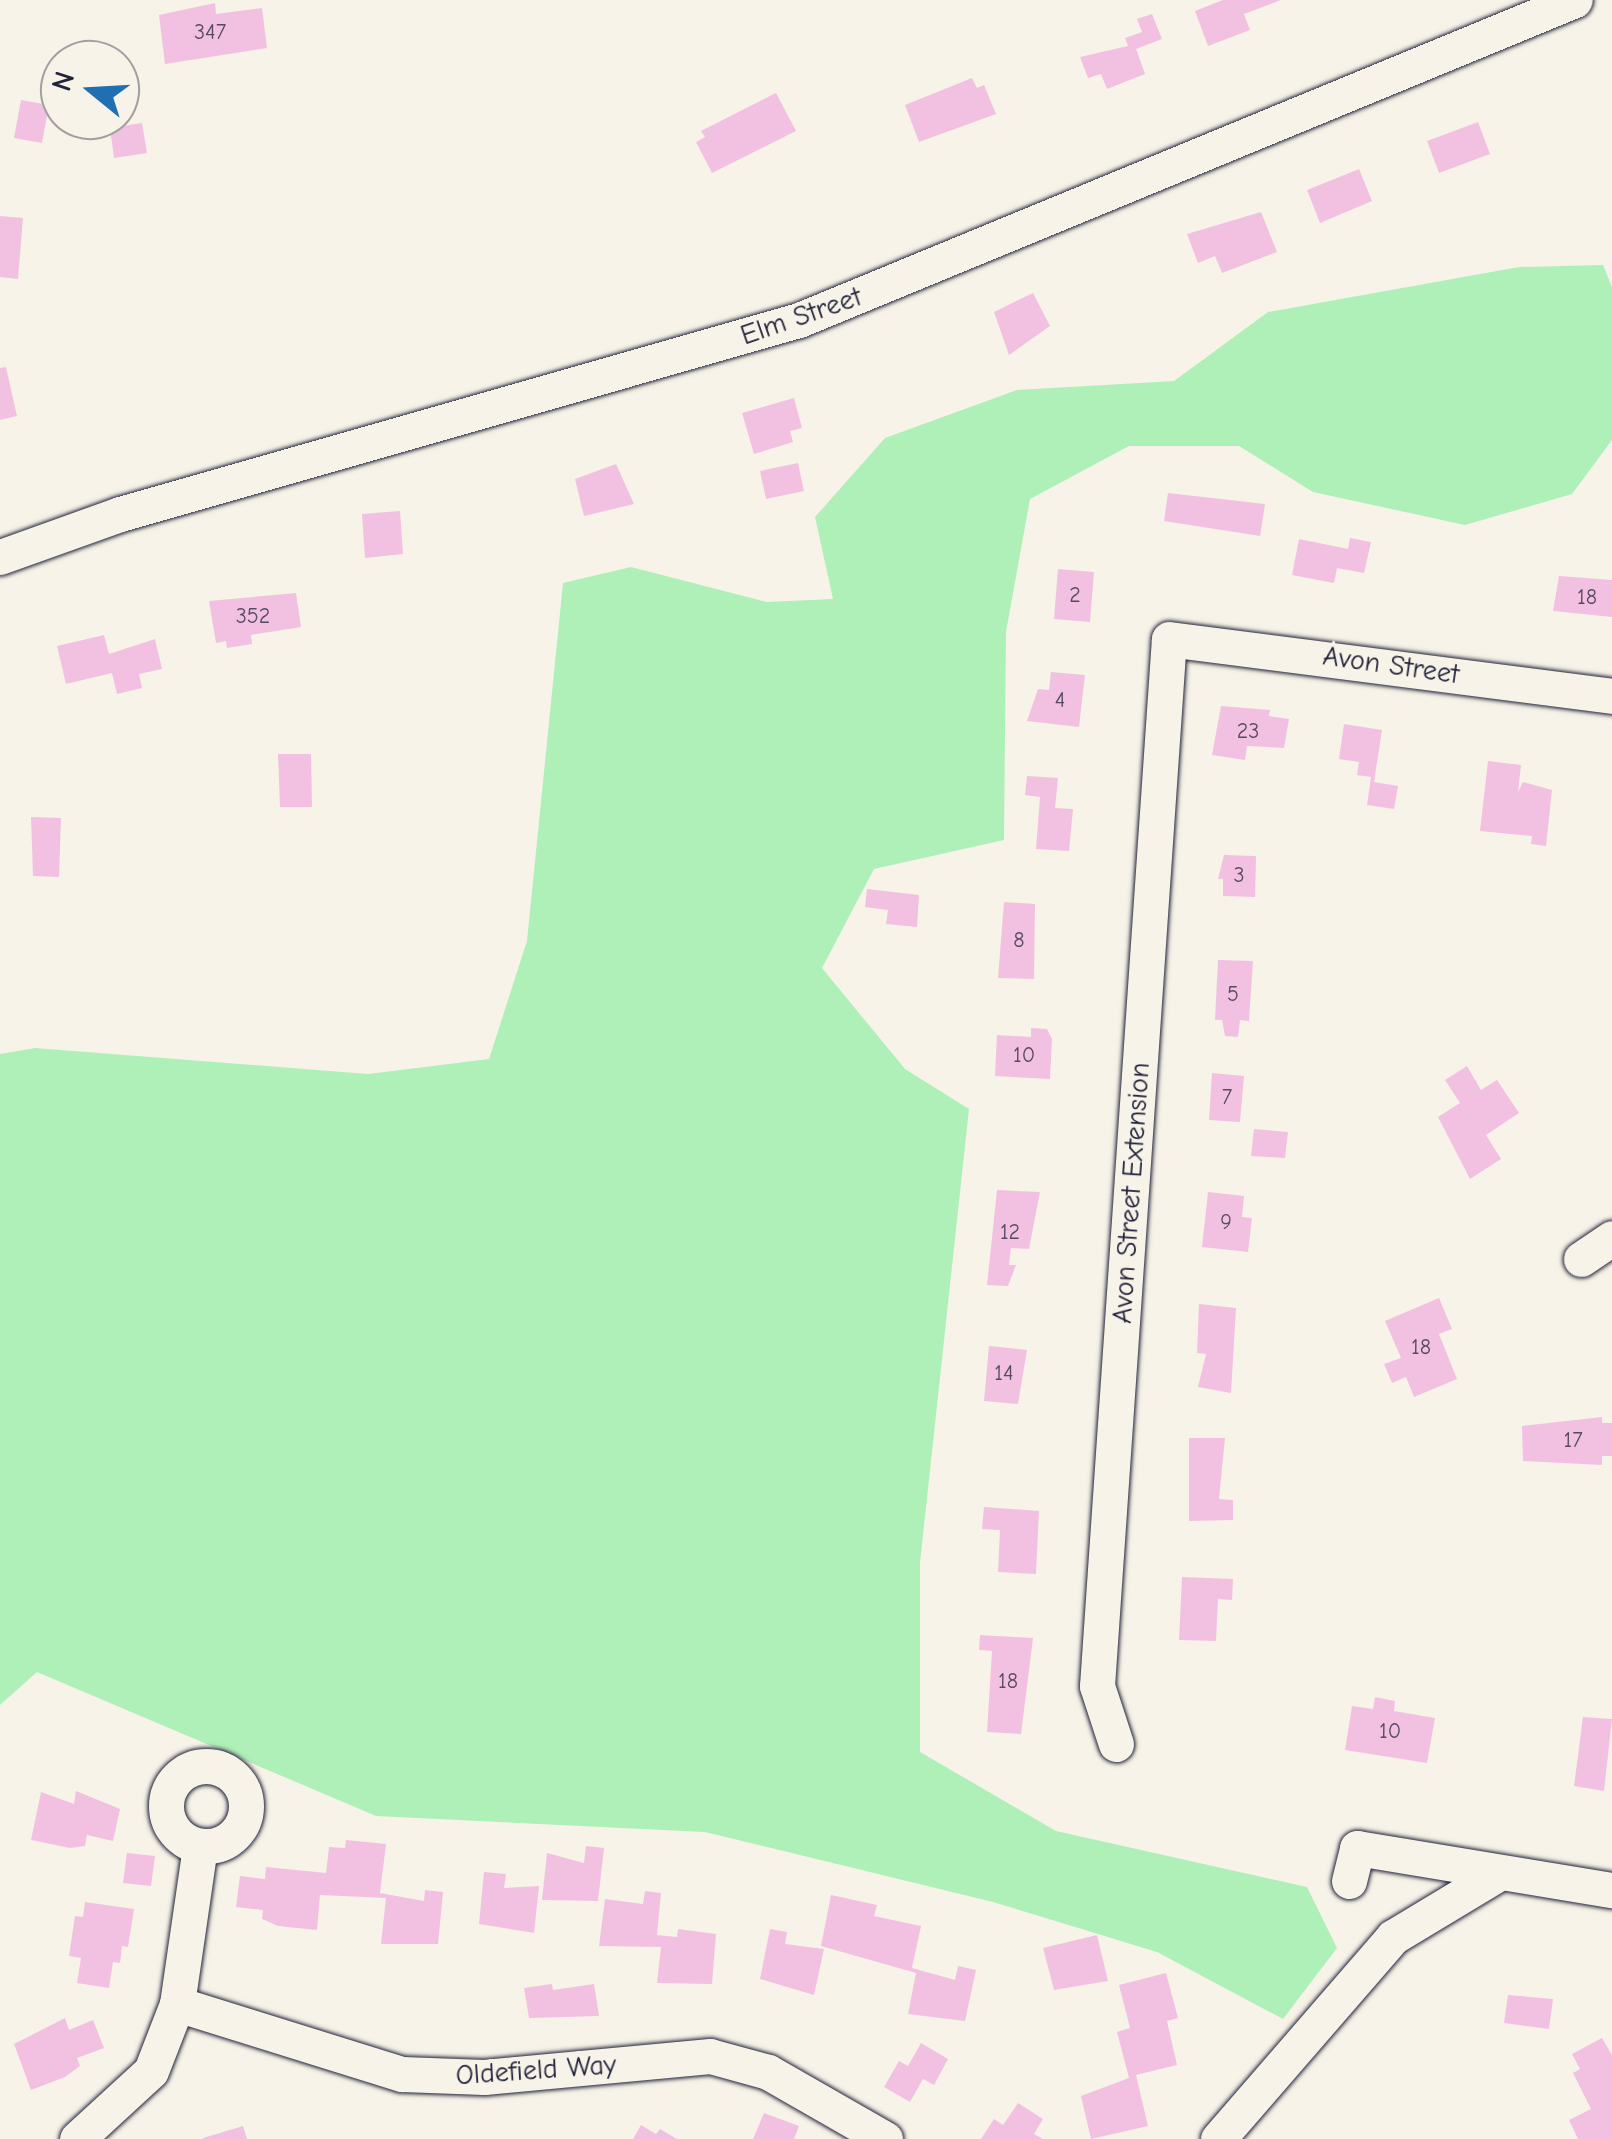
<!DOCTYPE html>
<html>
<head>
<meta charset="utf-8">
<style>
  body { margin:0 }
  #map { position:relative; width:1612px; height:2139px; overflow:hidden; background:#f7f3e8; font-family:"Comic Neue",sans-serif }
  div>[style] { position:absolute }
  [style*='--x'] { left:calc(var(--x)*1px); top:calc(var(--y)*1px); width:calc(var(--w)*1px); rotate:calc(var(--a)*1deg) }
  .green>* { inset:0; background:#aff0b8 }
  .building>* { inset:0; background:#f2c1e1 }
  .roads { filter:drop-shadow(0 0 2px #22223b) drop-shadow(0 0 2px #22223b) }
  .minor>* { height:35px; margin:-17.5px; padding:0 17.5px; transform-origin:17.5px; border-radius:17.5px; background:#f7f3e8 }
  .minor>.ring { margin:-17.5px; padding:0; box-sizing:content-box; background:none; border:35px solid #f7f3e8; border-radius:50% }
  span { translate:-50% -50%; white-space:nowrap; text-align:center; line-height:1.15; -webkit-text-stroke:8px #f7f3e8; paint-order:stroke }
  .number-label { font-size:22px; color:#564a64 }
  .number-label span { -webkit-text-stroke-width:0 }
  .street-label { font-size:28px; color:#22223b }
  .north { position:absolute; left:40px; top:40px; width:100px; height:100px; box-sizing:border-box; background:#f7f3e8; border:2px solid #a29fa3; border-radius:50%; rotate:288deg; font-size:28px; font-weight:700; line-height:40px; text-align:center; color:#22223b }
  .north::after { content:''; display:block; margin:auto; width:35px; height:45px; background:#1f6fb2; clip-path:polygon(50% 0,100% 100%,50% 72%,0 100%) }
</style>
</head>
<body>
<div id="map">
  <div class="green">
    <div style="clip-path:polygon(1603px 265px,1612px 287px,1612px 440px,1572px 494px,1465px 525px,1313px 492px,1239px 446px,1129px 446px,1030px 499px,1006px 632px,1004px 840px,874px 869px,822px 968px,905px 1069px,969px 1109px,920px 1563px,920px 1752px,1056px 1831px,1307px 1887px,1337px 1948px,1283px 2019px,1157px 1952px,993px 1902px,705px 1832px,376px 1816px,37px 1672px,0 1705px,0 1054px,35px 1048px,368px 1074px,489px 1059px,527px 941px,563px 583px,631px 567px,767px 602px,833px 599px,815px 517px,885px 438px,1017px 390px,1174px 381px,1268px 312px,1519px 267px)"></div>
  </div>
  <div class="building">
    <div style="clip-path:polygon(1223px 0,1281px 0,1244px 14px,1250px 30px,1208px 46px,1195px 11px)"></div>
    <div style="clip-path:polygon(215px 3px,216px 14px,262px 8px,267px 48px,165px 64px,159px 15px)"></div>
    <div style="clip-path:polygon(1152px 14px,1162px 39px,1136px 49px,1145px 74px,1107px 89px,1101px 74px,1088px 78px,1080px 57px,1128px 46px,1125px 38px,1142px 32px,1137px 19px)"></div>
    <div style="clip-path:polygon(972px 78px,977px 88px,984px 85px,996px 114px,919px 142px,905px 105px)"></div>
    <div style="clip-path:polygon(776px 93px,796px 131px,712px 173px,696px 142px,705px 137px,701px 131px)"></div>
    <div style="clip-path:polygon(21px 100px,49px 105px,42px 143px,14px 138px)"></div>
    <div style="clip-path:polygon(1478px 122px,1490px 154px,1439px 173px,1427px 141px)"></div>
    <div style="clip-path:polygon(142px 123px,147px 153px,114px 158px,110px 128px)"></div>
    <div style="clip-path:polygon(1359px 169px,1372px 201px,1320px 223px,1307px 190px)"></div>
    <div style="clip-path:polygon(1261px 212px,1277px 252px,1222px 273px,1215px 256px,1198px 263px,1187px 234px)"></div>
    <div style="clip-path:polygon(0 216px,23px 218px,18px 279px,0 277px)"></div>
    <div style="clip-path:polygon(1033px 293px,1050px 326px,1009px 355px,994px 312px)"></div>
    <div style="clip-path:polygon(6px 367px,17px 416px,0 420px,0 368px)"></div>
    <div style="clip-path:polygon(794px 398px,802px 428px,790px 431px,793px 442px,754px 454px,742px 413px)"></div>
    <div style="clip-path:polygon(798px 463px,804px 491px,766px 499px,760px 471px)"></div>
    <div style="clip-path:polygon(616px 464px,634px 504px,584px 516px,575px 479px)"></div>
    <div style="clip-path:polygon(1168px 493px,1265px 504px,1260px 536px,1164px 521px)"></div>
    <div style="clip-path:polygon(400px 511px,403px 554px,365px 558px,362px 514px)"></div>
    <div style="clip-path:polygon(1350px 538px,1371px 542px,1364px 573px,1337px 568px,1334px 583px,1292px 575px,1299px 539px,1348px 549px)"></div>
    <div style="clip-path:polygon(1058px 569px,1094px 572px,1090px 622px,1054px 619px)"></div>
    <div style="clip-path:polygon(1559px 576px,1612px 580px,1612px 617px,1553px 611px)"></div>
    <div style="clip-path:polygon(296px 593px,301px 627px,251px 635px,252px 644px,227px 648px,226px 641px,216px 643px,209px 601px)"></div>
    <div style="clip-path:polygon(104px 635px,109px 654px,155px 639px,162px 669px,139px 674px,142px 688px,117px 694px,112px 673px,66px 684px,57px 646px)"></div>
    <div style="clip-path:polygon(1051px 672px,1085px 675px,1079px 727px,1027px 721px,1038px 689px,1049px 690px)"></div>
    <div style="clip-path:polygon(1221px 706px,1270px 710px,1269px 716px,1289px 719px,1284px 748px,1247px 746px,1245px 760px,1212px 755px)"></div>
    <div style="clip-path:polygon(1344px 724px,1382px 730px,1374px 782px,1398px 786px,1394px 809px,1367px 805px,1371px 777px,1357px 775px,1359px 762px,1339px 759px)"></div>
    <div style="clip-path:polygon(278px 754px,311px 754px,312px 807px,280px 807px)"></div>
    <div style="clip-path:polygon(1488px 761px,1521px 765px,1518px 792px,1523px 782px,1552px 790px,1546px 846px,1531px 844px,1532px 836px,1480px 831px)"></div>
    <div style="clip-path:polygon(1027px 776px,1058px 778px,1055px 808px,1073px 809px,1069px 851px,1036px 849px,1040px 797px,1025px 795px)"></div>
    <div style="clip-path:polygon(31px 817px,61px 818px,59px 877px,33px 876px)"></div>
    <div style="clip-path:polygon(1224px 855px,1256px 856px,1255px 897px,1223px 896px,1223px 879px,1218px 879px)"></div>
    <div style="clip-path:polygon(867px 889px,919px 895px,917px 927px,886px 924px,888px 910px,865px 907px)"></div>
    <div style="clip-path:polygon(1004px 902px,1035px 904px,1034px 979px,998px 978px)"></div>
    <div style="clip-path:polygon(1218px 960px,1253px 961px,1249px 1021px,1240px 1020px,1238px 1037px,1225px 1036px,1222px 1020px,1215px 1020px)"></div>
    <div style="clip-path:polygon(1031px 1028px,1047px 1029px,1052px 1039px,1050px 1079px,995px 1076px,997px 1035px,1031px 1037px)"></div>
    <div style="clip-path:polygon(1467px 1066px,1481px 1090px,1497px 1080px,1519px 1113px,1486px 1135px,1501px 1159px,1470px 1179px,1438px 1117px,1460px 1103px,1445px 1080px)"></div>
    <div style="clip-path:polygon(1212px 1073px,1244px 1076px,1240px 1122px,1209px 1120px)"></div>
    <div style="clip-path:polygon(1254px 1129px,1288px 1132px,1285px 1158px,1251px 1156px)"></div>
    <div style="clip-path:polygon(997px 1190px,1040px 1192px,1029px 1249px,1011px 1248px,1009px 1265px,1016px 1265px,1008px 1286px,987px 1285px)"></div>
    <div style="clip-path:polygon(1208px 1192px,1244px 1196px,1242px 1217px,1252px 1218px,1248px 1252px,1202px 1247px)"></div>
    <div style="clip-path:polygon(1439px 1298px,1452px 1329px,1439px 1334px,1457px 1379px,1414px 1397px,1406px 1377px,1392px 1383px,1384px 1364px,1401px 1358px,1385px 1321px)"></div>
    <div style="clip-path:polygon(1199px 1304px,1236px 1308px,1231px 1393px,1198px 1387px,1206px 1354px,1197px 1353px)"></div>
    <div style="clip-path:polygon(989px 1346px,1027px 1350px,1018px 1404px,984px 1401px)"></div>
    <div style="clip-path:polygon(1602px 1417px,1602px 1423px,1612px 1423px,1612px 1456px,1602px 1456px,1602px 1465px,1523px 1461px,1522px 1426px)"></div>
    <div style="clip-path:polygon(1189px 1438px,1225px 1438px,1219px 1499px,1233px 1500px,1233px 1520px,1189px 1521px)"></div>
    <div style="clip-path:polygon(984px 1507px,1039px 1511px,1036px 1574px,998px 1572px,1000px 1530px,982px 1529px)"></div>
    <div style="clip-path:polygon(1182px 1577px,1233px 1579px,1232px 1600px,1218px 1599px,1216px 1641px,1179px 1640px)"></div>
    <div style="clip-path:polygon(980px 1635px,1033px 1638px,1021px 1734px,987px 1732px,992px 1651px,979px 1650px)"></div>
    <div style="clip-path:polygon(1375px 1697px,1395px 1701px,1394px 1711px,1435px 1718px,1427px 1763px,1345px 1750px,1352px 1706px,1373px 1709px)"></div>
    <div style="clip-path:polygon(1583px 1717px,1612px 1719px,1604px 1791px,1574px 1786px)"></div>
    <div style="clip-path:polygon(76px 1791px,120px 1809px,113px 1841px,87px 1835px,85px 1846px,70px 1848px,31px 1840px,41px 1792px,74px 1804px)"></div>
    <div style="clip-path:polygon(346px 1840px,386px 1844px,380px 1893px,424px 1901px,425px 1890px,443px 1892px,438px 1944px,381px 1944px,386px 1898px,320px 1895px,317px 1930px,278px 1926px,262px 1919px,263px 1910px,236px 1907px,240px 1876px,265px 1879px,266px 1867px,326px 1873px,329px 1847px,345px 1848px)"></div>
    <div style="clip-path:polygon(586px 1846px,604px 1848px,598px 1901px,542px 1900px,547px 1853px,584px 1863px)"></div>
    <div style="clip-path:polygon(127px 1853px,155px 1856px,151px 1886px,123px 1883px)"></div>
    <div style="clip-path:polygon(484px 1872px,506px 1874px,504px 1888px,539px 1886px,534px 1933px,479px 1924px)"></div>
    <div style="clip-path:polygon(645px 1891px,661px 1893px,657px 1935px,677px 1937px,678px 1929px,716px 1934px,712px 1984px,657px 1983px,661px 1947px,599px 1946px,605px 1899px,643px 1904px)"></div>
    <div style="clip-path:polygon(831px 1895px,877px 1905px,874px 1916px,921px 1926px,912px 1968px,955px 1980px,958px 1966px,976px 1970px,965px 2021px,908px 2014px,916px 1973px,821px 1946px)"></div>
    <div style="clip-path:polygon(85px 1902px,134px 1909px,128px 1947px,122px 1946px,120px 1963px,113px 1962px,109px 1988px,77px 1983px,81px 1958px,69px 1956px,75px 1916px,83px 1917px)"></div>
    <div style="clip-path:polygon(770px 1929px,787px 1932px,785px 1944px,824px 1949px,814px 1995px,760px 1979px)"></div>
    <div style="clip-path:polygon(1097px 1935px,1108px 1981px,1054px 1990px,1043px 1948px)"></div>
    <div style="clip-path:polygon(1166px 1973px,1178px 2018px,1167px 2021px,1177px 2065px,1136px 2075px,1148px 2126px,1091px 2139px,1081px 2096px,1129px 2078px,1117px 2032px,1130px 2028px,1119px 1985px)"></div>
    <div style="clip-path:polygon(552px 1984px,553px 1990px,594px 1984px,599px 2016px,529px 2018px,524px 1988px)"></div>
    <div style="clip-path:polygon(1508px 1995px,1553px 1999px,1549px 2029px,1504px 2023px)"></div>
    <div style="clip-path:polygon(65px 2018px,69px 2030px,93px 2020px,104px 2048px,77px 2058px,80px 2066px,65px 2077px,31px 2090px,14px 2044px)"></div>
    <div style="clip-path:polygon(1602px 2038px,1612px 2055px,1612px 2139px,1578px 2139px,1569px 2120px,1591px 2109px,1573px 2073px,1580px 2069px,1572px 2054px)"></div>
    <div style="clip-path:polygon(921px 2043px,948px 2059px,934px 2085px,923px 2079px,910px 2102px,884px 2087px,899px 2061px,908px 2066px)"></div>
    <div style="clip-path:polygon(1018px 2103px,1043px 2119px,1034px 2134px,1043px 2139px,981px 2139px,994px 2119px,1003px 2125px)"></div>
    <div style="clip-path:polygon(764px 2113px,799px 2126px,794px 2139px,753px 2139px)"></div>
    <div style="clip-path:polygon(641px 2125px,656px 2134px,660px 2129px,677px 2139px,633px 2139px)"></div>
    <div style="clip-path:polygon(243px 2126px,247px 2139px,203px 2139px,203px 2138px)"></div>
  </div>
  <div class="roads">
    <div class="minor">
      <div style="--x:0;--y:557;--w:127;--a:-19.7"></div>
      <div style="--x:120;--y:514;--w:706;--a:-15.95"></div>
      <div style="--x:799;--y:320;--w:839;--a:-22.41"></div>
      <div style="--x:1581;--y:1259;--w:37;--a:-34"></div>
      <div style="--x:1116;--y:1744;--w:61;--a:-108.1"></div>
      <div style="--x:1097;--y:1686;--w:1049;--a:-86.07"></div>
      <div style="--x:1169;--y:639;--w:447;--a:7.3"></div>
      <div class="ring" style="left:166px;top:1766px;width:45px;height:45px"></div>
      <div style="--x:1349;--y:1881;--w:34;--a:-76"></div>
      <div style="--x:1357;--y:1848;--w:258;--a:9.4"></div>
      <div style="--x:177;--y:2004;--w:160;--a:-81.7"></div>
      <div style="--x:77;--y:2139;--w:100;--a:-42.6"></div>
      <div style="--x:151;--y:2071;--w:72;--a:-68.8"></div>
      <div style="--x:177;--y:2004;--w:236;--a:17.3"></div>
      <div style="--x:402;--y:2074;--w:82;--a:2.1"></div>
      <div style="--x:484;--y:2077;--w:227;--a:-5.3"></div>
      <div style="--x:710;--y:2056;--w:60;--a:15.4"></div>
      <div style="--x:768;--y:2072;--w:135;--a:29.8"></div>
      <div style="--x:1218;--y:2139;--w:267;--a:-49.1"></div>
      <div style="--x:1393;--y:1937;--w:124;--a:-31.1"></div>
    </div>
  </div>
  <div class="number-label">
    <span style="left:210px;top:33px">347</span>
    <span style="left:1075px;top:596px">2</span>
    <span style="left:1587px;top:598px">18</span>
    <span style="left:253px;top:617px">352</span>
    <span style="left:1060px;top:701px">4</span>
    <span style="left:1248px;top:732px">23</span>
    <span style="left:1239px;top:876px">3</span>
    <span style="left:1019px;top:941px">8</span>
    <span style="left:1233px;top:995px">5</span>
    <span style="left:1024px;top:1056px">10</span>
    <span style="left:1227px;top:1098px">7</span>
    <span style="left:1226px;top:1223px">9</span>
    <span style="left:1010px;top:1233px">12</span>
    <span style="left:1421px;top:1348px">18</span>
    <span style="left:1004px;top:1374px">14</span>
    <span style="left:1573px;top:1441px">17</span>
    <span style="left:1008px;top:1682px">18</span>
    <span style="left:1390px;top:1732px">10</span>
  </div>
  <div class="street-label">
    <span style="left:801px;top:316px;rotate:-19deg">Elm Street</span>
    <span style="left:1391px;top:665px;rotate:8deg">Avon Street</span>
    <span style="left:1131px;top:1193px;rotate:-86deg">Avon Street Extension</span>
    <span style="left:536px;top:2070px;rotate:-4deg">Oldefield Way</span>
  </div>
  <div class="north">N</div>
</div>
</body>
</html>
